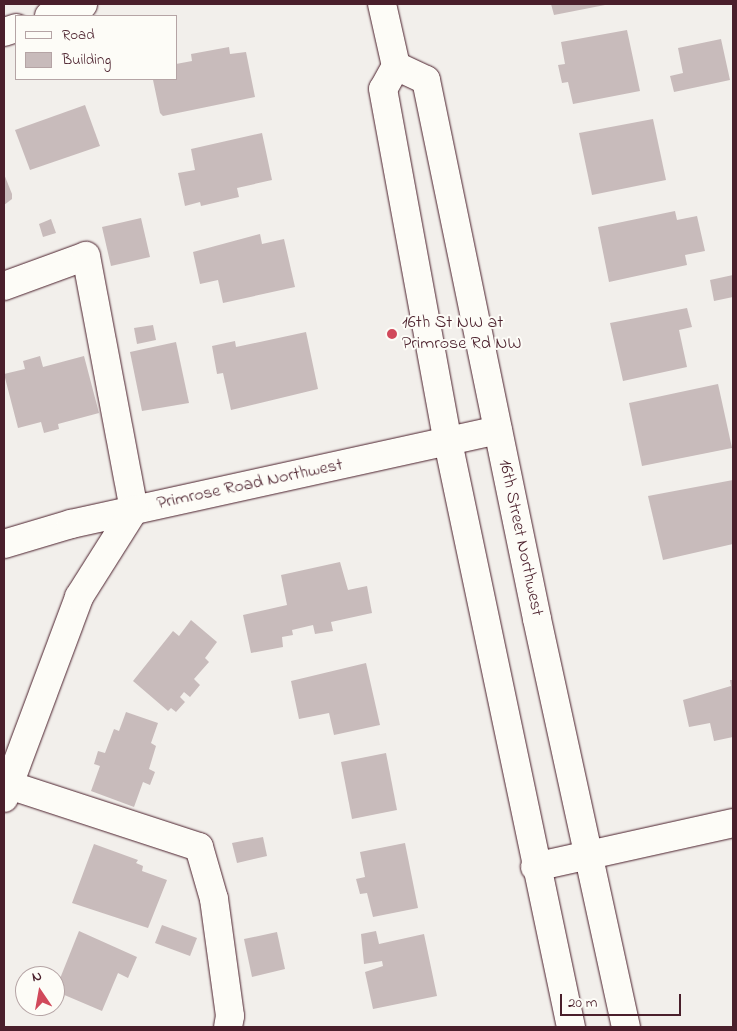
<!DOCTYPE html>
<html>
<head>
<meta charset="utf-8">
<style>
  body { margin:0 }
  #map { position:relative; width:737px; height:1031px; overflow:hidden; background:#f2efeb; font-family:"Indie Flower",sans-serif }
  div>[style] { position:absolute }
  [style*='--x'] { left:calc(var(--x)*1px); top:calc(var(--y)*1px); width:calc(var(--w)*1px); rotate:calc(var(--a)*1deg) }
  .building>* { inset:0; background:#c8bbbb }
  .roads { filter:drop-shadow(0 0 1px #4a1f2b) drop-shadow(0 0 1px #4a1f2b) }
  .minor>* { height:28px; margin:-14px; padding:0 14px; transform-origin:14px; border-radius:14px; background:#fdfcf7 }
  .major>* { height:28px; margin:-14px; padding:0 14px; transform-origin:14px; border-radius:14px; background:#fdfcf7 }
  .dots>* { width:14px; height:14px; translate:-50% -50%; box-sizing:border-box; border:2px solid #fdfcf7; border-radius:50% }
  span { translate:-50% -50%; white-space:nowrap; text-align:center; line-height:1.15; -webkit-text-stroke:4px #fdfcf7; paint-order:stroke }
  .poi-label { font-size:18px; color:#4a1f2b }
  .left { translate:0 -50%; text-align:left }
  .street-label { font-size:18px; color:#4a1f2b }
  .frame { position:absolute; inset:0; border:5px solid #4a1f2b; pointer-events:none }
  .legend { position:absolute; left:15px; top:15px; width:162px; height:65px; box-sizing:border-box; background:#fdfcf7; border:1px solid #b5a4a5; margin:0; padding:6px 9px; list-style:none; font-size:15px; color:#4a1f2b }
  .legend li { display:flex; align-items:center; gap:10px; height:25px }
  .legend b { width:25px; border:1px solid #b5a4a5 }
  .north { position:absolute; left:15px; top:966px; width:50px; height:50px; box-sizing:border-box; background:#fdfcf7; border:1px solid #b5a4a5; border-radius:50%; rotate:348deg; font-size:14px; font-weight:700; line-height:20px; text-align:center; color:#4a1f2b }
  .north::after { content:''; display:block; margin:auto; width:18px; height:22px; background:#d1495b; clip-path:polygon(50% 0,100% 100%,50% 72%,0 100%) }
  .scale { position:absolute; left:560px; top:994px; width:121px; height:22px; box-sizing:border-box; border:2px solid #4a1f2b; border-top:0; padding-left:6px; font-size:15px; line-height:18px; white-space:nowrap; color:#4a1f2b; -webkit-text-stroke:4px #fdfcf7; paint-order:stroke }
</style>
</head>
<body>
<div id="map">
  <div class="building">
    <div style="clip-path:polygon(551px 4px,605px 4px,605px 5px,554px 15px)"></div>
    <div style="clip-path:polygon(627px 30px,640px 91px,573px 104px,568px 82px,562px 83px,558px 65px,565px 64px,561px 42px)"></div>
    <div style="clip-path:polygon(721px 39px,730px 80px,674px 92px,670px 76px,683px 73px,678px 48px)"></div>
    <div style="clip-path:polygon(229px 47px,230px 54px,246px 52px,255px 97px,163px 116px,160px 113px,153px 80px,176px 79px,176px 64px,192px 61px,191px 54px)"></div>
    <div style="clip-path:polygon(85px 105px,100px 146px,30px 170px,15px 130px)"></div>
    <div style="clip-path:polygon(653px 119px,666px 180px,592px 195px,579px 133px)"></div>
    <div style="clip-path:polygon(262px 133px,272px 180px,237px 188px,239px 197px,201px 206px,200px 202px,185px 206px,178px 173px,195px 170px,191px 149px)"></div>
    <div style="clip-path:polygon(4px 174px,12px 194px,12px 199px,4px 205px)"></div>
    <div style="clip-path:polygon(675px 211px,677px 220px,697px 216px,705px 251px,685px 255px,687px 265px,609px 282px,598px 227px)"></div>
    <div style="clip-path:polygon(141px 218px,150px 257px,111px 266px,102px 227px)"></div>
    <div style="clip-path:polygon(51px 219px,56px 233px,43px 237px,39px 224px)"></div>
    <div style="clip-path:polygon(260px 234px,262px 244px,284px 239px,295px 287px,223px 303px,218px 280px,200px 284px,193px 252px)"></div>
    <div style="clip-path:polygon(733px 275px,733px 297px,714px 301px,710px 280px)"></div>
    <div style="clip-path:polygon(687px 308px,692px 327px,679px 330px,687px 367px,623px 381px,610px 323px)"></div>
    <div style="clip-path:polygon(153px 325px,156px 340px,137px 344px,134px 328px)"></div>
    <div style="clip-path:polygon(306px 332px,318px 389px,231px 410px,223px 373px,217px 374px,212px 346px,235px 341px,236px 347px)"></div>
    <div style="clip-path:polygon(176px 342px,189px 403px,142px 411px,130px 352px)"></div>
    <div style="clip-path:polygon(40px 356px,43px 367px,84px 356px,99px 413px,58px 424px,59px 429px,44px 433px,41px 422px,18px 428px,4px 374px,25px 369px,23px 361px)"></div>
    <div style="clip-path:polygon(718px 384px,732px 448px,642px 466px,629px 403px)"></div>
    <div style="clip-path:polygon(733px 480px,733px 544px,663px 560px,648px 496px)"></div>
    <div style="clip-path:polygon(340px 562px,348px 590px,367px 586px,372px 613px,331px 622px,333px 631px,315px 634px,313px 625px,292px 630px,293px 635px,282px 637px,283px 647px,251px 653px,243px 615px,287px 605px,281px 575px)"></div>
    <div style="clip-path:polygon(191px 620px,217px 642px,205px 658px,209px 662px,194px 679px,200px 685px,190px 697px,184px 692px,180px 697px,185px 702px,176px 712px,171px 708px,168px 711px,133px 681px,173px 631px,179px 636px)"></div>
    <div style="clip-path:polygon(366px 663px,380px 725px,334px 735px,329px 713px,299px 719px,291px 681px)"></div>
    <div style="clip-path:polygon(730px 680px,733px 680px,733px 737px,714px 741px,710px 723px,689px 727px,683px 700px,731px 686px)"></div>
    <div style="clip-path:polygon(126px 712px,158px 723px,151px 743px,156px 746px,149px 769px,155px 772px,150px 785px,143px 782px,134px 807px,91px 791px,100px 766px,94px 764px,98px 751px,105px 753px,114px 729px,119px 731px)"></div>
    <div style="clip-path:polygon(386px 753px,397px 810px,352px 819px,341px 762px)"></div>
    <div style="clip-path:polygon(263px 837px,267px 856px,237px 863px,232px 843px)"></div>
    <div style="clip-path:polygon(405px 843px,418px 908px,373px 917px,367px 893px,360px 894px,356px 879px,365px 877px,360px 852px)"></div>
    <div style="clip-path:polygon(94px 844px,138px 860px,136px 863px,143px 866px,142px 871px,167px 880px,148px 928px,72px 903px)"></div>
    <div style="clip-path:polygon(162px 925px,197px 938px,190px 956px,155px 943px)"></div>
    <div style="clip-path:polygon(79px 931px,137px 957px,128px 978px,118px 973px,102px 1011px,55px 991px)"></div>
    <div style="clip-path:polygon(376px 931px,379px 944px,424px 934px,437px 996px,373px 1009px,365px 972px,383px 966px,382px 961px,364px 964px,361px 934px)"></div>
    <div style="clip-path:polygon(277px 932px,285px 969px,252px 977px,244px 939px)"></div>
  </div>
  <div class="roads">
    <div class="minor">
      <div style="--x:49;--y:16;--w:36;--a:-19"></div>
      <div style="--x:4;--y:32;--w:13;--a:-18"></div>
      <div style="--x:4;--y:286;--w:87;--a:-20.1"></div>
      <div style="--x:86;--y:256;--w:258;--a:79.3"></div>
      <div style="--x:4;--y:544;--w:70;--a:-16.6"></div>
      <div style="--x:71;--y:524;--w:437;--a:-12.4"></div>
      <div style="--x:9;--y:785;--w:200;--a:18.1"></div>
      <div style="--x:199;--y:847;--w:54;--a:73.9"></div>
      <div style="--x:214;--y:899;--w:118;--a:82.2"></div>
      <div style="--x:230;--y:1016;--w:11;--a:100"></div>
      <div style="--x:4;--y:798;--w:215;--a:-69.5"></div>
      <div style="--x:79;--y:597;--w:103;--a:-57.7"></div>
      <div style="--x:535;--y:867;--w:203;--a:-12.5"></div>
    </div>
    <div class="major">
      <div style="--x:382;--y:4;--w:64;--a:77.3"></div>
      <div style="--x:396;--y:66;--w:26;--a:119"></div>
      <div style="--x:383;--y:89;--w:359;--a:79.6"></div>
      <div style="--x:448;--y:442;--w:598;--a:78.13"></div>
      <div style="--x:396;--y:66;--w:33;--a:25"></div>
      <div style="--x:426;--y:80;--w:550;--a:78.36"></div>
      <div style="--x:537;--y:619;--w:418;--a:77.7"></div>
    </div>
  </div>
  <div class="dots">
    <div style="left:392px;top:334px;background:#d1495b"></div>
  </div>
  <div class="poi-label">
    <span class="left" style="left:402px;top:334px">16th St NW at<br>Primrose Rd NW</span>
  </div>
  <div class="street-label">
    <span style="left:250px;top:485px;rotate:-12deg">Primrose Road Northwest</span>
    <span style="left:520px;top:538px;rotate:78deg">16th Street Northwest</span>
  </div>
  <div class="frame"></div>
  <ul class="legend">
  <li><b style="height:6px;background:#fdfcf7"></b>Road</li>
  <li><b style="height:14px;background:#c8bbbb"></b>Building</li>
  </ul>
  <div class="north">N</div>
  <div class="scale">20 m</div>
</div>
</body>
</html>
